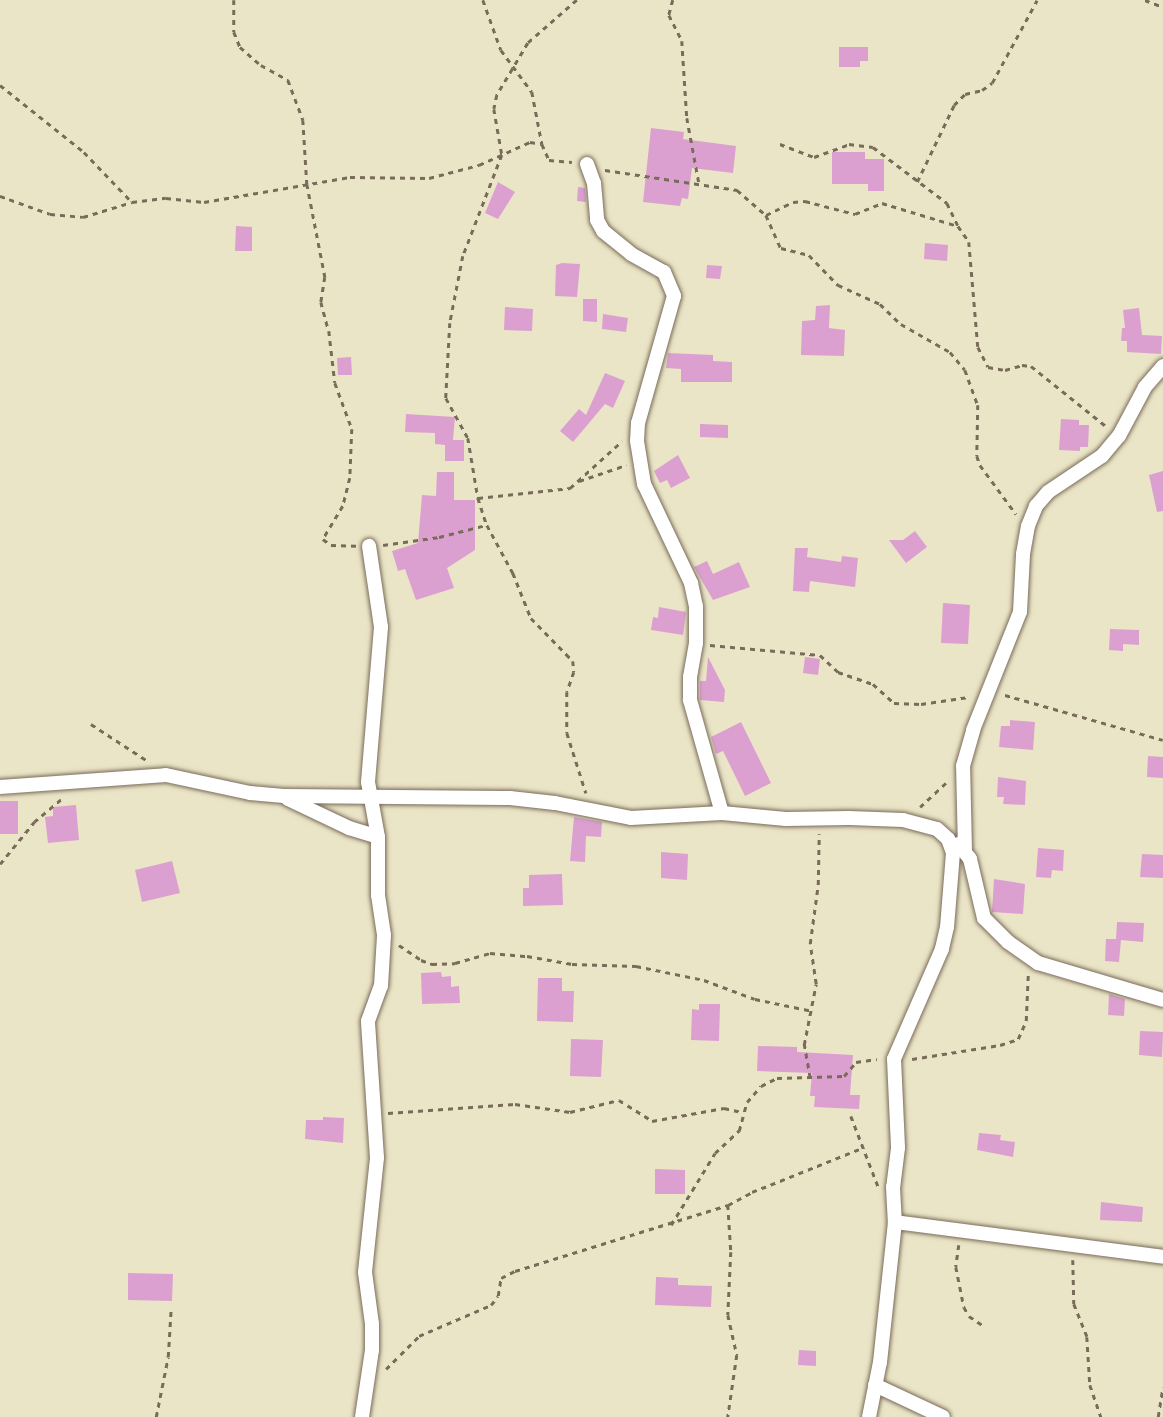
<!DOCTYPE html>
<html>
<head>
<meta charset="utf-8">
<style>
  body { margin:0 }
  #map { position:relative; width:1163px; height:1417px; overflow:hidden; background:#ebe5c7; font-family:"IM FELL DW Pica",serif }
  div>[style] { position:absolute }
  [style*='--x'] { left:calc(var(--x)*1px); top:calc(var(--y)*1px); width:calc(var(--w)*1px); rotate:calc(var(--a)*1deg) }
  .building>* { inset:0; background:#dca0d0 }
  .path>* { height:2.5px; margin-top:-1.25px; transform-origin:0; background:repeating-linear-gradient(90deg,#796b59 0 5px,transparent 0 10px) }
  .roads { filter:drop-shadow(0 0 2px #796b59) drop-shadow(0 0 2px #796b59) }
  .minor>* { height:14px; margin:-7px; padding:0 7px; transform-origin:7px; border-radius:7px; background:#fff }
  span { translate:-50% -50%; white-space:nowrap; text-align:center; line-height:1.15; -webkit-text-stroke:5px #fdfcf7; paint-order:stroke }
</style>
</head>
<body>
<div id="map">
  <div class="building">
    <div style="clip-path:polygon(839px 47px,868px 47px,868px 61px,860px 61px,860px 67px,839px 67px)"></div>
    <div style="clip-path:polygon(651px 128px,684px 132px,683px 139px,736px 146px,733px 173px,692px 168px,688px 199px,682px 198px,680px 206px,643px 202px)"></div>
    <div style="clip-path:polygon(832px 152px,865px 152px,865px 159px,884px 159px,884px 191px,868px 191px,868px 184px,832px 184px)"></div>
    <div style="clip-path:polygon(498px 182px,515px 192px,498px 219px,485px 213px)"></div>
    <div style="clip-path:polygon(578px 187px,585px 188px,586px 202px,577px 201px)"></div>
    <div style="clip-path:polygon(236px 226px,252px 227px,252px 251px,235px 251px)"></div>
    <div style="clip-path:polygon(925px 243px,948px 245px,947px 261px,924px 259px)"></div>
    <div style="clip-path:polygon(562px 263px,580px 264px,577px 297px,555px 296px,556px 265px)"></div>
    <div style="clip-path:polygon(707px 265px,722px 266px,720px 279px,706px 278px)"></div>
    <div style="clip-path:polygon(583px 299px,597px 299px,597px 322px,583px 321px)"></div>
    <div style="clip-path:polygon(830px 305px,829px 328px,845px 330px,844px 356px,801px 355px,802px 321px,815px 320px,816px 306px)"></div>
    <div style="clip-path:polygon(505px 307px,533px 309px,532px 331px,504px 330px)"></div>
    <div style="clip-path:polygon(1139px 308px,1142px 335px,1162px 336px,1161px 354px,1127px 352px,1127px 341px,1121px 341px,1122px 328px,1125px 328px,1123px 310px)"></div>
    <div style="clip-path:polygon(603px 314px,628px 318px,626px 332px,602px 329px)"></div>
    <div style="clip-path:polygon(668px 353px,713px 355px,713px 361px,732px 362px,732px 382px,681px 382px,681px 369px,666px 368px)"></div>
    <div style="clip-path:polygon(351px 357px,352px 375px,338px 375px,337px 358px)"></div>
    <div style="clip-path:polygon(605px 373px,625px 381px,613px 408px,605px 404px,573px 442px,560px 431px,579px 409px,586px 415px)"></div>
    <div style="clip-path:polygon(406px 414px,455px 417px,453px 440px,464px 440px,464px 461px,445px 461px,445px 445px,435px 444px,435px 433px,405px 432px)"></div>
    <div style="clip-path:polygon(1061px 419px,1079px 420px,1079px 425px,1089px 425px,1088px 447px,1080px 447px,1080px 451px,1059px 450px)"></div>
    <div style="clip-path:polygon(700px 424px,728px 425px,728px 438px,700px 437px)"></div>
    <div style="clip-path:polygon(678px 455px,690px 478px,671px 488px,667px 480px,660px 483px,654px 471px)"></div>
    <div style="clip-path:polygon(1163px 471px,1163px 511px,1157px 512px,1149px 475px)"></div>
    <div style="clip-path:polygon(437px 472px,454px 472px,454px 500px,475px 500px,475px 550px,447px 568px,454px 588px,416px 600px,405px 569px,398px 571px,392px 551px,418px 543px,422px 495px,436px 496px)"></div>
    <div style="clip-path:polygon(915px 531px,927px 547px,906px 563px,889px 540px,903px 540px)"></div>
    <div style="clip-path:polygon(795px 548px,808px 548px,807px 557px,841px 562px,842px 556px,858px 558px,855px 587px,810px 581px,809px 592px,793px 591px)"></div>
    <div style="clip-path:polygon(707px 561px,713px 574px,739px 562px,750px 587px,713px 600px,694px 567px)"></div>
    <div style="clip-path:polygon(943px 603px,970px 605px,968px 644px,941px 643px)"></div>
    <div style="clip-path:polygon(659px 607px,686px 612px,683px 635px,651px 630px,653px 617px,658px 618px)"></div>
    <div style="clip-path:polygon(1110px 629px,1139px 630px,1139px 645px,1123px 644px,1123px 651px,1109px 650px)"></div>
    <div style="clip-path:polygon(708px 657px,725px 690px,724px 702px,700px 700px,700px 681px,706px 681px)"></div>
    <div style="clip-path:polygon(805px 657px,820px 659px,818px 675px,803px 673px)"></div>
    <div style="clip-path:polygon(1010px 720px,1035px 722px,1033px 750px,999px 747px,1001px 726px,1010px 726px)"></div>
    <div style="clip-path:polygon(741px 722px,771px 783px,745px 796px,723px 751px,716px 754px,711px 737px)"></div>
    <div style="clip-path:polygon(1148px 756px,1163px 757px,1163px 778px,1147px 777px)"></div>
    <div style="clip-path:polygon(998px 777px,1026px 781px,1025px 805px,1003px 804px,1004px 797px,997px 797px)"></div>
    <div style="clip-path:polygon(0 801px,18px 801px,18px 834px,0 834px)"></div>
    <div style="clip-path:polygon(76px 805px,79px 840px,48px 843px,45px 817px,53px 816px,53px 807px)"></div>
    <div style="clip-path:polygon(574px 817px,602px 822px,601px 837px,586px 836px,585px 862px,570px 861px)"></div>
    <div style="clip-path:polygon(1038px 848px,1064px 850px,1063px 871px,1052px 870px,1051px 878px,1036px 877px)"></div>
    <div style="clip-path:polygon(661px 852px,688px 854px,687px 880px,661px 878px)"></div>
    <div style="clip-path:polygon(1142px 854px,1163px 855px,1163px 878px,1140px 877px)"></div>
    <div style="clip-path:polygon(172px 861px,180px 893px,142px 902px,135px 870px)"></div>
    <div style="clip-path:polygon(562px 874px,563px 905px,523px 906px,523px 888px,529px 888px,529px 875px)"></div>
    <div style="clip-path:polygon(994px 879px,1025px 884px,1023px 914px,992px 912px)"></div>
    <div style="clip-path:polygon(1117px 922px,1144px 923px,1143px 942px,1121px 940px,1119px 962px,1105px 961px,1106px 939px,1116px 939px)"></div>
    <div style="clip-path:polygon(441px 972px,442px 977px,451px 976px,451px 987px,459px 986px,460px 1003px,422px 1004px,421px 973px)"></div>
    <div style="clip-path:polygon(538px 978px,562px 978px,562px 991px,574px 991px,573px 1022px,537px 1021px)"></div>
    <div style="clip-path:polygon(1109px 994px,1125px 999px,1124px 1016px,1108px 1015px)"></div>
    <div style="clip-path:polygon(699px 1004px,720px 1004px,719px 1041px,691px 1040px,692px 1009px,699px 1010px)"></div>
    <div style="clip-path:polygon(1140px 1031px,1163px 1032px,1162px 1057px,1139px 1055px)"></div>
    <div style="clip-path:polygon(571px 1039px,603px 1040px,601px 1077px,570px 1076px)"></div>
    <div style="clip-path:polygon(758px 1046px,797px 1047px,797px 1052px,853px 1055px,850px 1095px,860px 1095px,859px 1109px,814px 1107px,815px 1096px,810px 1096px,812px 1073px,757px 1071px)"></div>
    <div style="clip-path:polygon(323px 1117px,344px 1118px,343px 1143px,305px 1139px,306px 1120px,323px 1120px)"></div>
    <div style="clip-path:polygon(979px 1133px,1001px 1135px,1000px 1140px,1015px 1142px,1013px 1157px,977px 1150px)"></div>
    <div style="clip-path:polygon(655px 1169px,685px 1170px,685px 1194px,655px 1194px)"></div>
    <div style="clip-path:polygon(1101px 1202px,1143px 1207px,1142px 1222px,1100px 1220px)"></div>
    <div style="clip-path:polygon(128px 1273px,173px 1274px,172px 1301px,128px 1300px)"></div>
    <div style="clip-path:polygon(656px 1277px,678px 1278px,678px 1285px,712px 1286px,711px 1307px,655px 1305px)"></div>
    <div style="clip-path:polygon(799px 1350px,816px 1351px,816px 1366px,798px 1365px)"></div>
  </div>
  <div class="path">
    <div style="--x:234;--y:0;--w:32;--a:90"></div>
    <div style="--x:234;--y:32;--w:16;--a:68"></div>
    <div style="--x:240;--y:47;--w:28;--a:41"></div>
    <div style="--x:261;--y:65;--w:31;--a:29"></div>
    <div style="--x:288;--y:80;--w:43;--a:69.4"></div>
    <div style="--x:303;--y:120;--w:64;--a:86.4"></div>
    <div style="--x:307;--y:184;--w:95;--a:79"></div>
    <div style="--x:325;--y:277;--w:25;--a:99"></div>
    <div style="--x:321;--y:302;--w:30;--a:75"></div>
    <div style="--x:329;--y:331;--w:52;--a:83.4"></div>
    <div style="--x:335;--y:383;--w:49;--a:69.7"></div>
    <div style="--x:352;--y:429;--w:49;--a:92.3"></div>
    <div style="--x:350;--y:478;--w:29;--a:104"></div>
    <div style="--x:343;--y:506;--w:39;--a:121"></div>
    <div style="--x:323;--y:539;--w:10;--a:37"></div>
    <div style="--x:331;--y:545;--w:25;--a:2"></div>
    <div style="--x:483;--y:0;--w:53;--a:70.2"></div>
    <div style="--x:501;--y:50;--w:52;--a:53.6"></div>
    <div style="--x:532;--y:92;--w:53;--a:79.1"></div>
    <div style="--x:577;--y:0;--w:65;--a:138.7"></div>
    <div style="--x:528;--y:43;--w:61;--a:120.8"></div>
    <div style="--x:497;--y:95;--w:14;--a:102"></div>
    <div style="--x:494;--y:109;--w:47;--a:80.1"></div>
    <div style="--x:502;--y:155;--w:108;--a:111.1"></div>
    <div style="--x:463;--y:256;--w:68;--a:101"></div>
    <div style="--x:450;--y:323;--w:75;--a:93.1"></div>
    <div style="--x:446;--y:398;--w:46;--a:61.2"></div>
    <div style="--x:468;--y:438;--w:61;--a:80.5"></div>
    <div style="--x:478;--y:498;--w:28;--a:72"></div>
    <div style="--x:487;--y:525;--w:55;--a:61.6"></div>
    <div style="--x:513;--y:573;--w:48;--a:68.2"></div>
    <div style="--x:531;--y:618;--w:60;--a:45.7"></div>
    <div style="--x:573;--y:661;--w:11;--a:85"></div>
    <div style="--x:574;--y:672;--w:21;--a:109"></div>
    <div style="--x:567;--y:692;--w:41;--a:90"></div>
    <div style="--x:567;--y:733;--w:63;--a:72.4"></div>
    <div style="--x:673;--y:0;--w:16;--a:105"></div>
    <div style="--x:669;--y:15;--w:29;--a:63"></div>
    <div style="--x:682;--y:41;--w:77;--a:86.3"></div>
    <div style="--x:687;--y:118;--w:66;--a:79.5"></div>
    <div style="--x:1145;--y:0;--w:19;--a:21"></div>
    <div style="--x:0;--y:85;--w:107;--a:38.6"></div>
    <div style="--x:84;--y:152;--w:68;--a:46.2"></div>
    <div style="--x:780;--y:144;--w:36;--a:21"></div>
    <div style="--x:814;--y:157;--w:37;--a:-20"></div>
    <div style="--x:849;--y:144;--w:24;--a:7"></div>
    <div style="--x:873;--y:147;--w:93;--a:37.1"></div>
    <div style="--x:947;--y:203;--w:25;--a:64"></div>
    <div style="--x:605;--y:170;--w:134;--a:8.6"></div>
    <div style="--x:737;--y:190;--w:38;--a:41"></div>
    <div style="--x:766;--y:215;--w:36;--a:66"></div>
    <div style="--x:781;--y:248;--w:29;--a:14"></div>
    <div style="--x:809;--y:255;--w:42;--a:46"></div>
    <div style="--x:838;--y:285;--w:46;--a:24.3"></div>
    <div style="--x:880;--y:304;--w:29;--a:44"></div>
    <div style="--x:901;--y:324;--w:56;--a:29.7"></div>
    <div style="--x:950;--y:352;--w:23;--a:50"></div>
    <div style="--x:965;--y:370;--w:37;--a:70"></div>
    <div style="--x:978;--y:405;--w:51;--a:91.1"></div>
    <div style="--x:977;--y:456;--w:9;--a:72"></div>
    <div style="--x:980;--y:465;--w:61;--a:53.7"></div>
    <div style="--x:917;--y:182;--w:85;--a:-64.3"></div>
    <div style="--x:954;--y:105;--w:16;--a:-45"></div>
    <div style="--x:965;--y:94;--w:17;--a:-13"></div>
    <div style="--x:982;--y:90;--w:12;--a:-35"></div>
    <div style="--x:992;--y:83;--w:94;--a:-61.5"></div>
    <div style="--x:0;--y:196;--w:53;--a:19.8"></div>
    <div style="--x:50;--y:214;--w:33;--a:5"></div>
    <div style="--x:83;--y:217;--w:51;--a:-17"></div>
    <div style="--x:132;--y:202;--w:34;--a:-7"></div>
    <div style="--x:166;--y:198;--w:38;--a:6"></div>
    <div style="--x:204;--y:202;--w:148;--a:-9.7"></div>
    <div style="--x:350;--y:177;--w:79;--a:0.7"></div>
    <div style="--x:429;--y:178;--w:52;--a:-14.6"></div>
    <div style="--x:479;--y:165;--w:56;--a:-24.3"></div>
    <div style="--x:530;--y:142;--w:12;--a:9"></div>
    <div style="--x:542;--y:144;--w:17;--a:66"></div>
    <div style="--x:549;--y:160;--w:23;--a:5"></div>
    <div style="--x:766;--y:215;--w:30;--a:-26"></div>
    <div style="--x:793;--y:202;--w:12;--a:-5"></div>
    <div style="--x:805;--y:201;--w:52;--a:14.6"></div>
    <div style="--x:855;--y:214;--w:29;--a:-22"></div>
    <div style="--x:882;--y:203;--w:79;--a:16.8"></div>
    <div style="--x:958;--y:226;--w:19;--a:55"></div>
    <div style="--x:969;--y:242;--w:105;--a:85.1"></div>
    <div style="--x:978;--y:347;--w:22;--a:63"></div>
    <div style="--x:988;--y:367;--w:17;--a:10"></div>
    <div style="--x:1005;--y:370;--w:18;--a:-16"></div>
    <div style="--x:1022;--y:365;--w:9;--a:6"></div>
    <div style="--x:1031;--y:366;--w:96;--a:38.7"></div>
    <div style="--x:579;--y:481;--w:50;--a:-18.8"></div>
    <div style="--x:478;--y:498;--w:93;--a:-6.2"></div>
    <div style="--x:570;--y:488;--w:70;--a:-42.1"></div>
    <div style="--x:383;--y:545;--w:57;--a:-8.1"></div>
    <div style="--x:439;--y:537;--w:49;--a:-14.3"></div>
    <div style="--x:710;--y:645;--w:110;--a:5.2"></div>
    <div style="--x:820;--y:655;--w:25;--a:43"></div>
    <div style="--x:838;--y:672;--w:37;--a:19"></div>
    <div style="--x:873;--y:684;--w:28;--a:42"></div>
    <div style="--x:894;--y:703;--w:27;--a:2"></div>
    <div style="--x:921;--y:704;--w:48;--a:-8.5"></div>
    <div style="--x:1005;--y:695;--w:164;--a:15.9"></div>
    <div style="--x:91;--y:724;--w:66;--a:33.2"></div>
    <div style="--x:920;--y:807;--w:38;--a:-43"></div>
    <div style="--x:0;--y:864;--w:54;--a:-51"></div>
    <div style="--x:34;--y:822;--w:35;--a:-40"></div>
    <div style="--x:399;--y:945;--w:27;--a:34"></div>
    <div style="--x:421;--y:960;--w:12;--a:20"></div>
    <div style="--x:432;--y:964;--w:23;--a:-2"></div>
    <div style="--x:455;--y:963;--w:36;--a:-16"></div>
    <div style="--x:490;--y:953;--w:37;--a:5"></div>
    <div style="--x:527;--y:956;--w:46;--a:10.1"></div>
    <div style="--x:572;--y:964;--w:64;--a:1.8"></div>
    <div style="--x:636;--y:966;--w:69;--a:11.6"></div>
    <div style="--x:704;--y:980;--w:54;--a:20.4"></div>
    <div style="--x:755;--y:999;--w:59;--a:11.7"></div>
    <div style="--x:912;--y:1059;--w:89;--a:-9"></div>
    <div style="--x:1000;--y:1045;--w:19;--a:-18"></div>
    <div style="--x:1018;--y:1039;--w:20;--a:-66"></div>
    <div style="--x:1026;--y:1021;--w:46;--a:-87.5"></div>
    <div style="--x:810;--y:1078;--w:34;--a:-100"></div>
    <div style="--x:804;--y:1045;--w:62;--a:-78.9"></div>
    <div style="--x:816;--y:984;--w:40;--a:-98.5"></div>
    <div style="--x:810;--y:944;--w:60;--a:-82.3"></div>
    <div style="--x:818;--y:885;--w:51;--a:-88.9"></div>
    <div style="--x:388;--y:1113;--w:127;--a:-4.1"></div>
    <div style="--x:515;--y:1104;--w:56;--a:8.3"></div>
    <div style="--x:570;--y:1112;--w:50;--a:-13.8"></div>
    <div style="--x:619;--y:1100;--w:39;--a:32"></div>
    <div style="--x:652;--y:1121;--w:73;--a:-10.2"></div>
    <div style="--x:724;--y:1108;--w:17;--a:13"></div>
    <div style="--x:851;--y:1116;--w:75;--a:68.9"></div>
    <div style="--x:728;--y:1205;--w:47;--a:86.3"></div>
    <div style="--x:731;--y:1252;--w:63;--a:92.7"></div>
    <div style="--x:728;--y:1315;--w:41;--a:77.3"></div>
    <div style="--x:737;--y:1355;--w:63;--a:98.3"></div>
    <div style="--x:671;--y:1225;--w:84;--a:-58.6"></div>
    <div style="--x:715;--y:1153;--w:33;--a:-43"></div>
    <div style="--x:739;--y:1131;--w:30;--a:-75"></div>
    <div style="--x:747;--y:1102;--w:21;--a:-49"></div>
    <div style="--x:761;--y:1086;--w:18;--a:-27"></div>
    <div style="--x:777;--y:1078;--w:67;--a:-1.7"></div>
    <div style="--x:844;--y:1076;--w:18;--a:-49"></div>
    <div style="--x:856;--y:1062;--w:21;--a:-8"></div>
    <div style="--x:959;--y:1245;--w:22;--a:98"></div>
    <div style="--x:956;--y:1267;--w:41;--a:78.7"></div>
    <div style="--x:964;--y:1307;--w:10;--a:61"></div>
    <div style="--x:969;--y:1316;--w:18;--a:34"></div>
    <div style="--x:1073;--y:1260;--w:44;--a:88.7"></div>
    <div style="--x:1074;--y:1304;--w:35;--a:68"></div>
    <div style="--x:1087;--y:1337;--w:48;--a:86.4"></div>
    <div style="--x:1090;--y:1385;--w:34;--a:71"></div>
    <div style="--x:386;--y:1369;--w:47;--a:-45"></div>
    <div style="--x:419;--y:1336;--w:78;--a:-23.3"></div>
    <div style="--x:491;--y:1305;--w:11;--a:-52"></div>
    <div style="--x:498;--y:1296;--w:18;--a:-81"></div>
    <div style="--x:501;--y:1278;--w:16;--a:-27"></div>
    <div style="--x:515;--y:1271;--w:223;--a:-17.2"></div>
    <div style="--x:728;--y:1205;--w:27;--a:-28"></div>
    <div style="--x:752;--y:1192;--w:118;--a:-21.8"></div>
    <div style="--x:156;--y:1417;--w:61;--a:-78.7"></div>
    <div style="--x:168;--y:1357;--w:49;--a:-86.5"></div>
    <div style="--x:1158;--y:1417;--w:30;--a:-81"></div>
  </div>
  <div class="roads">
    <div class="minor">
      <div style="--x:587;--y:164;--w:20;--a:70"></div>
      <div style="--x:594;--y:183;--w:37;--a:85"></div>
      <div style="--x:597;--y:220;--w:13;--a:61"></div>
      <div style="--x:603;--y:231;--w:36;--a:39"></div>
      <div style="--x:631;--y:254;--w:38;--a:29"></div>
      <div style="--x:664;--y:272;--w:26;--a:67"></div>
      <div style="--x:674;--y:296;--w:132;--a:105.8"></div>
      <div style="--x:638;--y:423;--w:18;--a:93"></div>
      <div style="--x:637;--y:441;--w:44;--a:80.8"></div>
      <div style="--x:644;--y:484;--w:110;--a:64.6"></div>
      <div style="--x:691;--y:583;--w:24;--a:78"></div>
      <div style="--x:696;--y:606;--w:37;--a:90"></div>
      <div style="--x:696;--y:643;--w:35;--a:100"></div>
      <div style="--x:690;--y:677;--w:23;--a:90"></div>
      <div style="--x:690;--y:700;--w:117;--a:74.2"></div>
      <div style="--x:0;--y:787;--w:166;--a:-4.1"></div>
      <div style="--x:166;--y:775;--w:86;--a:12.1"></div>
      <div style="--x:250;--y:793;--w:34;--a:5"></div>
      <div style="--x:284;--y:796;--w:226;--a:0.5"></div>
      <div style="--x:510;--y:798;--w:45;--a:6.3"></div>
      <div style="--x:555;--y:803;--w:77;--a:11.2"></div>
      <div style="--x:631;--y:818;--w:91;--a:-3.1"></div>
      <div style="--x:722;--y:813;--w:64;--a:5.4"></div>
      <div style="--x:786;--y:819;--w:63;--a:-0.9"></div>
      <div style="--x:849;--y:818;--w:54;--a:2.1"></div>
      <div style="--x:903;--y:820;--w:35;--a:15"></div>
      <div style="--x:937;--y:829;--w:15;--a:42"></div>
      <div style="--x:948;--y:839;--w:15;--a:70"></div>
      <div style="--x:953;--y:853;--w:74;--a:94.6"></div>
      <div style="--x:947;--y:927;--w:23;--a:103"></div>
      <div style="--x:942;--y:949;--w:120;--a:113.6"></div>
      <div style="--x:894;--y:1059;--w:89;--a:87.4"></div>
      <div style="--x:898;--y:1148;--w:39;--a:97"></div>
      <div style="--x:893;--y:1187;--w:35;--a:87"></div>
      <div style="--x:895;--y:1222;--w:141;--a:96.1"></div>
      <div style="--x:880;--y:1362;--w:56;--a:101.3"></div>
      <div style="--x:288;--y:799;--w:68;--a:25.4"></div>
      <div style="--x:349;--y:828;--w:30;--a:17"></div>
      <div style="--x:958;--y:844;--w:19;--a:51"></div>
      <div style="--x:970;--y:859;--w:61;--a:76.7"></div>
      <div style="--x:984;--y:918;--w:34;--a:45"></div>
      <div style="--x:1008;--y:942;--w:37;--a:35"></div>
      <div style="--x:1038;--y:963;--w:130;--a:16.5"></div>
      <div style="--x:965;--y:851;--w:85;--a:-91.3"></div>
      <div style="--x:963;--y:766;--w:37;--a:-74"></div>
      <div style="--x:973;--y:730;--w:127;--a:-68.3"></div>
      <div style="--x:1020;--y:612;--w:58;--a:-87"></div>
      <div style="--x:1023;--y:554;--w:28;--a:-80"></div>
      <div style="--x:1028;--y:526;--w:22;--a:-68"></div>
      <div style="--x:1036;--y:506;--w:18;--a:-49"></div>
      <div style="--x:1048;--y:492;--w:65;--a:-33.7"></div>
      <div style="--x:1102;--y:456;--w:26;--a:-50"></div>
      <div style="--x:1119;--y:436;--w:55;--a:-62"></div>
      <div style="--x:1145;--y:387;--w:28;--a:-49"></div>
      <div style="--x:895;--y:1222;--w:270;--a:7.4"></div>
      <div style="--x:875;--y:1385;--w:75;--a:25.2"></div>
      <div style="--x:362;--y:1417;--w:68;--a:-81.5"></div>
      <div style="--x:372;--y:1350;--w:26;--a:-90"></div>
      <div style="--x:372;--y:1324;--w:52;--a:-97.7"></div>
      <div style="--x:365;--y:1272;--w:115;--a:-84"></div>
      <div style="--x:377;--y:1158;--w:137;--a:-93.8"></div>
      <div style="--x:368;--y:1021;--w:37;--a:-70"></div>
      <div style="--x:381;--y:986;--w:51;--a:-86.6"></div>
      <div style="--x:384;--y:935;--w:40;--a:-98.5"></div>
      <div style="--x:378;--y:895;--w:58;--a:-90"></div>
      <div style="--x:378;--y:837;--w:56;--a:-100.3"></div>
      <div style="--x:368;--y:782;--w:156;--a:-85.2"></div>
      <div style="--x:381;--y:627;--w:82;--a:-98.4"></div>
    </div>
  </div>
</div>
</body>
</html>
